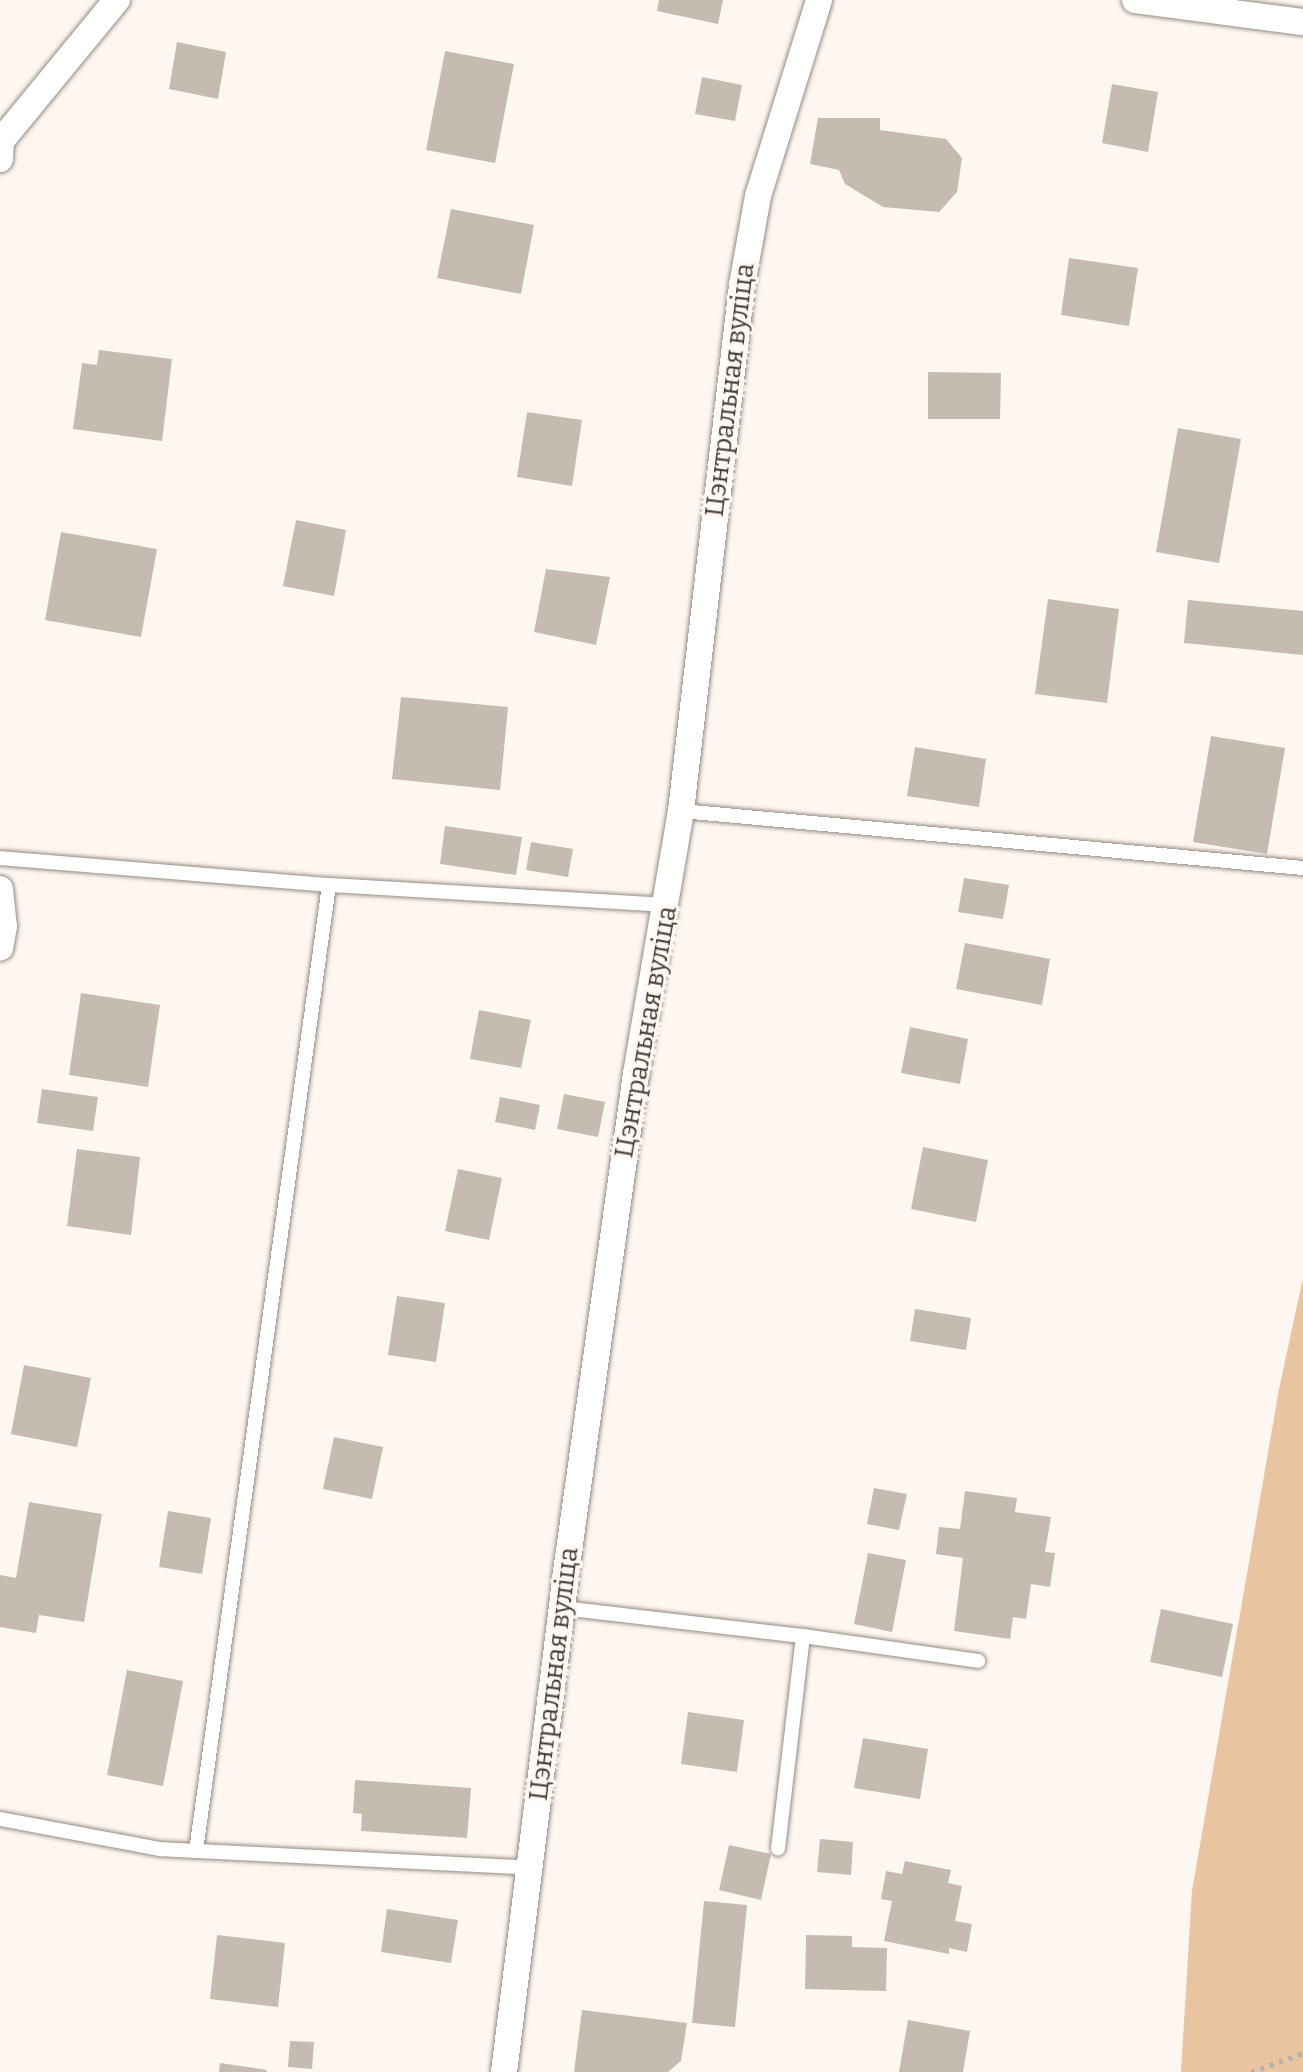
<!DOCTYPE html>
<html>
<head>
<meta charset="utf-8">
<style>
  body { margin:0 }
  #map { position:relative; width:1303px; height:2072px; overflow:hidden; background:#fef7f1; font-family:Bitter,serif }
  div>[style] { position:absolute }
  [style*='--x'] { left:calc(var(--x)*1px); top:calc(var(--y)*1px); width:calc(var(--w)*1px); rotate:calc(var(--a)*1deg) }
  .green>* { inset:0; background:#e8c4a0 }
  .building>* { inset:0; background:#c5bbb1 }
  .path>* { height:5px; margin-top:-2.5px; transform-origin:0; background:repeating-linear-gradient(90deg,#b5afaa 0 4px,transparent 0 10px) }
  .roads { filter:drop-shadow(0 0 2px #948b82) drop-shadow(0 0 2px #948b82) }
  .service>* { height:14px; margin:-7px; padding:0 7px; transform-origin:7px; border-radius:7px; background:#fff }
  .minor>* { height:26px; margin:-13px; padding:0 13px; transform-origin:13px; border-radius:13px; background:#fff }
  span { translate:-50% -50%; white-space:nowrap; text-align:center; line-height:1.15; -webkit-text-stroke:6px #fef7f1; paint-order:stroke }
  .street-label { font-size:26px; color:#3e3a36 }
</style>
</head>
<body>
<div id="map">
  <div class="green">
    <div style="clip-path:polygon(1303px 1278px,1303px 2072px,1181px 2072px,1192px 1891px,1279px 1389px)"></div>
  </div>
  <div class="building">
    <div style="clip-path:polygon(659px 0,723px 0,718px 24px,657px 11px)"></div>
    <div style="clip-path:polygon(177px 42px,226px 52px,218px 99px,169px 89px)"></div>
    <div style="clip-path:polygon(445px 51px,514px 64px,495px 163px,426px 150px)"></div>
    <div style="clip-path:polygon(702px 77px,742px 85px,735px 121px,695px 114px)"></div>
    <div style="clip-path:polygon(1112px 84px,1158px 92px,1148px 152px,1102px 143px)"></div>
    <div style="clip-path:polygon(818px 118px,880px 118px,880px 130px,946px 139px,962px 158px,957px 192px,939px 212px,883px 207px,845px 184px,839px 170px,810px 164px)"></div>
    <div style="clip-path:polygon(451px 209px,534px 225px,521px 294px,437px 278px)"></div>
    <div style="clip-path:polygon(1069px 258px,1138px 268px,1129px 326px,1061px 315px)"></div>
    <div style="clip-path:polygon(99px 350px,172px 359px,162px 441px,73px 429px,82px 363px,97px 365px)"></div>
    <div style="clip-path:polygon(928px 372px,1001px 373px,1000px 419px,928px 419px)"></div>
    <div style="clip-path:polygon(527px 412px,582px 420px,572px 486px,517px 477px)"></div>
    <div style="clip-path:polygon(1178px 428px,1241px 439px,1219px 563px,1156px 552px)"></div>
    <div style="clip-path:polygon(296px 520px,346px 530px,334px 596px,283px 586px)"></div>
    <div style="clip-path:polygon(61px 532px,157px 549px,141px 637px,45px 620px)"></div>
    <div style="clip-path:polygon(546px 569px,610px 577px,596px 645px,534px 632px)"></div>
    <div style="clip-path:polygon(1048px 599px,1119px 609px,1107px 703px,1035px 694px)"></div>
    <div style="clip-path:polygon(1188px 600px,1303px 611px,1303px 655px,1184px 643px)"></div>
    <div style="clip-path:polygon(401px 697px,508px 707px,500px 790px,392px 779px)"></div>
    <div style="clip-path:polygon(1211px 736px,1285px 748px,1267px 854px,1193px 842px)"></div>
    <div style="clip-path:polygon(915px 747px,986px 759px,979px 807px,907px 796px)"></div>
    <div style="clip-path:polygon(445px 826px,522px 837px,516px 875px,440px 864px)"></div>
    <div style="clip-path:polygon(531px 842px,573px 849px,568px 877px,526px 870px)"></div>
    <div style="clip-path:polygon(964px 878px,1009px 885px,1003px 919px,958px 912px)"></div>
    <div style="clip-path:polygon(965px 943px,1050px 959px,1042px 1005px,956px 989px)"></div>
    <div style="clip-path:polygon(81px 993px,160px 1005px,148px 1087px,69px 1075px)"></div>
    <div style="clip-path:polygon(479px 1010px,531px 1020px,521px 1068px,470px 1059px)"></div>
    <div style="clip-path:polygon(910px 1027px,968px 1039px,960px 1084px,901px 1073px)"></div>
    <div style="clip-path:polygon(42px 1089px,98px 1097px,93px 1131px,37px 1123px)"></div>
    <div style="clip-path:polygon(564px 1094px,605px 1102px,598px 1137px,557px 1129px)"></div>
    <div style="clip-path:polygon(500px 1097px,540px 1105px,535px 1130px,495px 1122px)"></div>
    <div style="clip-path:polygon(923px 1147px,988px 1160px,976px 1222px,911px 1209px)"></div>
    <div style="clip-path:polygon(77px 1149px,140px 1157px,131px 1235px,67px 1226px)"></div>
    <div style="clip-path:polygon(458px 1169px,502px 1178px,489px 1240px,445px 1231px)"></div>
    <div style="clip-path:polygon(397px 1296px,445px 1303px,436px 1362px,388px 1355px)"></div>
    <div style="clip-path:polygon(915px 1309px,971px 1318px,966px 1350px,910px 1341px)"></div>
    <div style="clip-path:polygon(24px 1365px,91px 1378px,77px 1447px,11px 1434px)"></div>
    <div style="clip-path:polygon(334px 1437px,383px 1447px,372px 1499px,323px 1489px)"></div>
    <div style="clip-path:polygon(874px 1488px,907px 1494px,899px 1530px,867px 1524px)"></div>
    <div style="clip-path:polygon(965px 1491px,1017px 1498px,1015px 1512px,1051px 1517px,1045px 1552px,1055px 1553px,1050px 1587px,1031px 1584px,1026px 1619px,1013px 1617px,1010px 1639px,954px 1631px,963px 1558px,936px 1554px,939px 1527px,960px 1529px)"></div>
    <div style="clip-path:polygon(29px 1502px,102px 1514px,84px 1622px,39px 1615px,36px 1633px,0 1627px,0 1575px,16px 1578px)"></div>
    <div style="clip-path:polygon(168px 1511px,211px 1518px,202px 1574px,159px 1567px)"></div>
    <div style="clip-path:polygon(868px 1553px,906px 1560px,892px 1632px,854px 1624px)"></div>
    <div style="clip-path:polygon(1161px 1609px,1233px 1624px,1222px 1677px,1150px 1662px)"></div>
    <div style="clip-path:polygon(127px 1670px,183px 1681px,163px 1786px,107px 1775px)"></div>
    <div style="clip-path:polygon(688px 1712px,744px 1720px,737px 1772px,681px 1764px)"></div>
    <div style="clip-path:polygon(863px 1738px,928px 1749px,920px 1799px,854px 1788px)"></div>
    <div style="clip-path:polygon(355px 1780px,471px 1788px,467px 1838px,361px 1831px,362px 1814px,353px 1813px)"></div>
    <div style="clip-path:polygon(820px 1839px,853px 1842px,851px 1875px,817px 1872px)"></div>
    <div style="clip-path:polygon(729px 1845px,771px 1854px,761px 1900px,719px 1890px)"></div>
    <div style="clip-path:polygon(905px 1861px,951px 1870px,948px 1883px,962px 1886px,955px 1921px,972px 1924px,967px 1952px,949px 1948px,949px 1954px,884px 1941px,892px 1901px,881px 1899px,886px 1871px,902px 1874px)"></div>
    <div style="clip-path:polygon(704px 1901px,747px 1905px,735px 2027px,692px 2023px)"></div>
    <div style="clip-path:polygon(387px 1909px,458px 1920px,451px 1963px,381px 1952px)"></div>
    <div style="clip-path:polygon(217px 1935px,285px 1943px,278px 2007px,210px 1999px)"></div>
    <div style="clip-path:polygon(806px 1935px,852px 1936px,852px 1947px,887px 1948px,886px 1991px,805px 1989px)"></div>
    <div style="clip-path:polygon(582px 2010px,687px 2023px,681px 2061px,668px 2072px,574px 2072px)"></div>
    <div style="clip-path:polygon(908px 2020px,970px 2031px,963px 2072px,899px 2072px)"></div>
    <div style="clip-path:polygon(290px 2041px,314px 2042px,312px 2069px,288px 2067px)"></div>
    <div style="clip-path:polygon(220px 2063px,267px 2070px,267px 2072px,219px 2072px)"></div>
  </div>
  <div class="path">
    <div style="--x:1251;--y:2072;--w:55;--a:-20.1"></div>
  </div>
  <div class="roads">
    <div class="service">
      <div style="--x:681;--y:811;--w:625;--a:5.24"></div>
      <div style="--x:0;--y:858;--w:330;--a:4.7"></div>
      <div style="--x:329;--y:885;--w:340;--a:3.4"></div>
      <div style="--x:563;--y:1608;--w:242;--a:6.7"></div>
      <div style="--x:803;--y:1636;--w:214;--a:96.7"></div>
      <div style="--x:803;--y:1636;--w:177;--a:8.1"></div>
      <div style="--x:0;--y:1819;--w:163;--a:10.6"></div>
      <div style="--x:160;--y:1849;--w:370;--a:2.9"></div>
      <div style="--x:196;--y:1851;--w:975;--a:-82.16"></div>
    </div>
    <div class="minor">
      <div style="--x:1135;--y:0;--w:169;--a:7.5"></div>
      <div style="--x:0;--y:159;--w:18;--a:-87"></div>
      <div style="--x:1;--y:141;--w:183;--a:-50.6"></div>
      <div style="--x:0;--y:889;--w:37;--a:84"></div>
      <div style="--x:4;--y:926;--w:22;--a:100"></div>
      <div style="--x:504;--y:2072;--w:497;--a:-82.9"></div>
      <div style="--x:565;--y:1579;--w:510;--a:-82"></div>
      <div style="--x:636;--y:1074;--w:267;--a:-80.3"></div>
      <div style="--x:681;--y:811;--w:530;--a:-83.38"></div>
      <div style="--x:742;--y:285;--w:90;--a:-79.8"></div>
      <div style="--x:758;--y:196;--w:205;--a:-72.7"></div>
    </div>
  </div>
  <div class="street-label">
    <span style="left:730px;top:390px;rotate:-83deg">Цэнтральная вуліца</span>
    <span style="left:646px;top:1032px;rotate:-80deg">Цэнтральная вуліца</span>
    <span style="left:554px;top:1674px;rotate:-83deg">Цэнтральная вуліца</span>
  </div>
</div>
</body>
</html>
